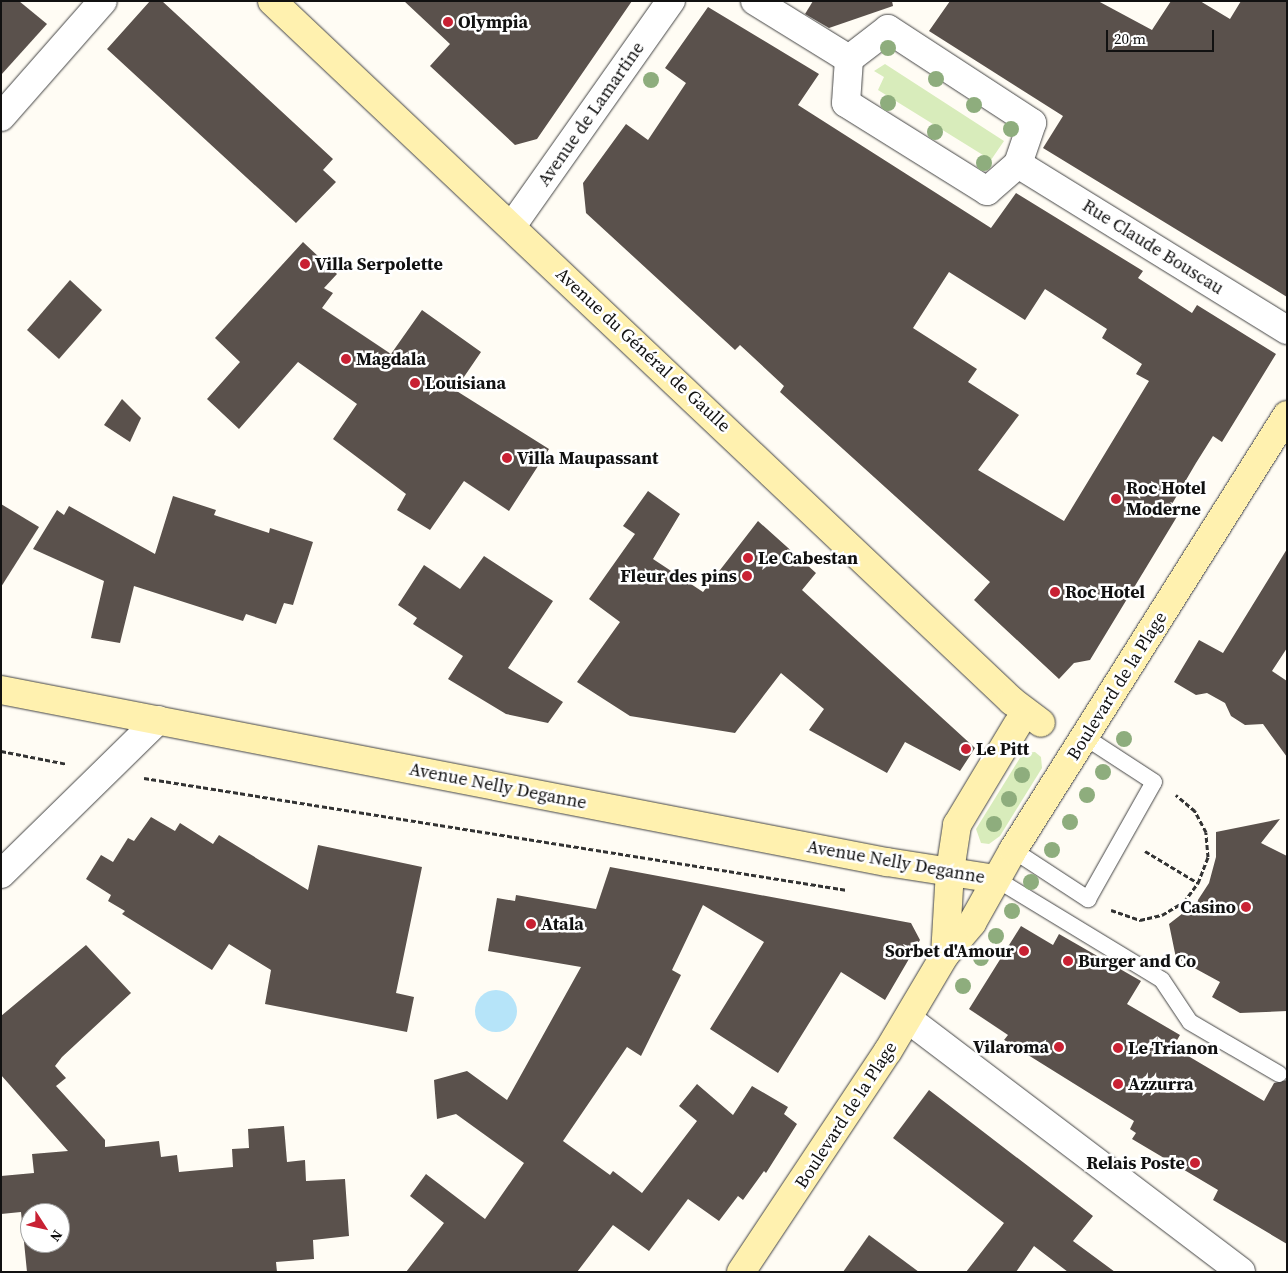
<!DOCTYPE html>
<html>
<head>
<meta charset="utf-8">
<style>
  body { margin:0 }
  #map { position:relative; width:1288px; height:1273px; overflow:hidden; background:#fffcf4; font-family:"Source Serif 4",serif }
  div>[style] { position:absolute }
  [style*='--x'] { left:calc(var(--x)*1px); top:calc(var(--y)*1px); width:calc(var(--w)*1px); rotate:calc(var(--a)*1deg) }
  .green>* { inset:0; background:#d8ecbb }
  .water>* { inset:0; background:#b6e4f9 }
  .round { border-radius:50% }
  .building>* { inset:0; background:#5a514c }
  .path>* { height:3px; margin-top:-1.5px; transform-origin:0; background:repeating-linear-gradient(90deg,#333 0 5px,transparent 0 7.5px) }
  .roads { filter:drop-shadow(0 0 1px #444) drop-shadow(0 0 1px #444) }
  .lane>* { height:16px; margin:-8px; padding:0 8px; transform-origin:8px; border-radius:8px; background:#fff }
  .street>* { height:28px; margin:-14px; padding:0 14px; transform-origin:14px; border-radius:14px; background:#fff }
  .secondary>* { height:28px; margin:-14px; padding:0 14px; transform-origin:14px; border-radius:14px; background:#fff1af }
  .trees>* { width:16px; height:16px; margin:-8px; border-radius:50%; background:#8ead7d }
  .dots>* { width:14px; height:14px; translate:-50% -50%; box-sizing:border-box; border:2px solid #fff; border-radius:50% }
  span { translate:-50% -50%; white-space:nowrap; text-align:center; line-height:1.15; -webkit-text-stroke:5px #fff; paint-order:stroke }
  .poi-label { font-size:18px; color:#111; font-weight:700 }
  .left { translate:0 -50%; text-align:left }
  .right { translate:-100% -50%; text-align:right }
  .street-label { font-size:18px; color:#111 }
  .frame { position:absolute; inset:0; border:2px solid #111; pointer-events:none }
  .north { position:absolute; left:20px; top:1203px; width:50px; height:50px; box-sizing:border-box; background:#fff; border:1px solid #a0a0a0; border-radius:50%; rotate:125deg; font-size:14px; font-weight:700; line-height:20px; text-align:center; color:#111 }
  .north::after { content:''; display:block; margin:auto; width:18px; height:22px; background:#c82133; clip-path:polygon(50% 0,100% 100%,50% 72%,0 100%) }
  .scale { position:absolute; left:1106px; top:30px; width:108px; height:22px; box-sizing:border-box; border:2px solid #111; border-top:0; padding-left:6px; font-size:15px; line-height:18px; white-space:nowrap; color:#111; -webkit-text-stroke:4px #fff; paint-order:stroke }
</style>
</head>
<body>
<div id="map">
  <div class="green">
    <div style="clip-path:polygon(885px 64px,1004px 141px,991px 160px,878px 90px,884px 77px,874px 71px)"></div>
    <div style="clip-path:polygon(1035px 752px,1041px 757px,1042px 768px,1000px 836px,989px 844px,981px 843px,976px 829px,1023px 753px)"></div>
  </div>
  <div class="water">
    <div class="round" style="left:475px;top:990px;width:42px;height:42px"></div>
  </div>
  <div class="building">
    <div style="clip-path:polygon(1px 1px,19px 1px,47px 24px,1px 75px)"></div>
    <div style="clip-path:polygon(150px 1px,162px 1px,333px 159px,323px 170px,336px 182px,296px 223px,107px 49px)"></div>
    <div style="clip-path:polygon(404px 1px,632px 1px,537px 139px,515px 145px,430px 66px,450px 44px)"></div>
    <div style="clip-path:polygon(813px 1px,892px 1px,893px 6px,829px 28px,805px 14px)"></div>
    <div style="clip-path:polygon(950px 1px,1098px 1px,1152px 30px,1171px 1px,1200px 1px,1230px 19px,1241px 1px,1287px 1px,1287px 297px,1043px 148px,1063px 116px,929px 31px)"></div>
    <div style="clip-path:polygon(evenodd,708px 7px,819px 74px,798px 105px,991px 228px,1016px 193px,1143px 271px,1138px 278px,1192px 313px,1197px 305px,1276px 354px,1222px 442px,1213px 436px,1196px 463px,1169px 509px,1178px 515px,1090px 660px,1074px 663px,1059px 679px,974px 600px,990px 582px,780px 392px,784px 386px,740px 345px,735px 350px,586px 213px,583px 183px,626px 124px,648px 140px,686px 83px,665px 68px,708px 7px,949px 272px,1025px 320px,1045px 289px,1107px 329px,1102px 338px,1142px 364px,1136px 374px,1149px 381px,1064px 521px,978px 470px,1019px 415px,968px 382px,977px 369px,913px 328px,949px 272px)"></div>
    <div style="clip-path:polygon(303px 242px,337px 274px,324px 288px,333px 293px,322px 308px,391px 354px,422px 310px,481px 352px,455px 390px,549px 449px,509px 511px,464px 481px,430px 530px,397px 510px,406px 494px,333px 439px,357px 404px,298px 362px,239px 429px,207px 399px,240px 362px,215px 338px)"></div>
    <div style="clip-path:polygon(70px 280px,102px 310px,59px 359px,27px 330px)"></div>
    <div style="clip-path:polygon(122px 399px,141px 418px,130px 442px,104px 425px)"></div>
    <div style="clip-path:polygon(648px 491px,680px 514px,653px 559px,703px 592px,758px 521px,816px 573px,802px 590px,975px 748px,960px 771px,905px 742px,887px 773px,809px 730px,824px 709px,781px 673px,735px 733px,630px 716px,577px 682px,620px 622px,589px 599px,635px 534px,623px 526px)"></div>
    <div style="clip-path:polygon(173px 496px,216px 510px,214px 515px,269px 533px,270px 528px,313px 542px,293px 605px,284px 603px,276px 624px,246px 614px,243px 621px,134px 586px,120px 643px,91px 638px,104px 581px,33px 549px,57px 510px,64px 515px,69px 506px,155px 554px)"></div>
    <div style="clip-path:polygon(1px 504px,39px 527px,1px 587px)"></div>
    <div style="clip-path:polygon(1287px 549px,1287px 648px,1272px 671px,1287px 681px,1287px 757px,1263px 724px,1245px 725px,1231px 716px,1225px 703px,1207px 693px,1196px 695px,1174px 682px,1199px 640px,1223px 653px)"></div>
    <div style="clip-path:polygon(484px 556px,553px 601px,508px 668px,563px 702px,548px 723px,506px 714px,448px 679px,463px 656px,413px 624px,417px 618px,398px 605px,424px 565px,460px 589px)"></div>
    <div style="clip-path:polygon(151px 817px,175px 831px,180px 823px,213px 844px,219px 835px,308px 890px,318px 845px,422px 867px,396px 993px,414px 997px,407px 1032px,265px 1004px,271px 970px,229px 944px,212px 970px,122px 914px,125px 911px,108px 901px,111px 895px,86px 879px,101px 855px,113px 862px,128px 838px,134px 841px)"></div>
    <div style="clip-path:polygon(1280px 819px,1261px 843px,1287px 856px,1287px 1011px,1240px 1013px,1212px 997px,1220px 982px,1176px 958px,1169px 924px,1196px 903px,1209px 883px,1216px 857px,1216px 832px)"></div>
    <div style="clip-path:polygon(610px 867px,911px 923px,920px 940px,885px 1000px,841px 972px,778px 1073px,710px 1029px,764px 942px,703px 905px,672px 970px,681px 975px,641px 1056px,627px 1047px,563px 1141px,610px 1175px,613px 1171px,642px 1193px,697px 1121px,679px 1106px,697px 1084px,733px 1115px,752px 1086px,788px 1107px,784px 1114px,797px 1124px,766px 1173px,764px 1171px,743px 1200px,738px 1196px,719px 1221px,688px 1199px,649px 1251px,613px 1225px,577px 1272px,406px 1272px,444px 1223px,410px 1196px,426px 1174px,485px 1219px,524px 1163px,456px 1114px,437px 1119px,434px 1080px,467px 1071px,507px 1100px,581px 967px,488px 951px,497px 898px,515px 901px,516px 895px,596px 909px)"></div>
    <div style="clip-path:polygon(1021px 926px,1053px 945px,1059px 934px,1141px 981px,1127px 1004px,1180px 1035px,1173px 1047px,1264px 1101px,1274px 1083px,1287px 1080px,1287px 1244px,1213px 1200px,1218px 1190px,1132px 1139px,1136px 1133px,1130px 1129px,1134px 1121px,1004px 1040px,1008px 1035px,969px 1009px)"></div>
    <div style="clip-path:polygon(evenodd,86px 945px,131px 993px,62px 1057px,55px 1066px,66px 1078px,56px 1086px,105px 1140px,105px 1147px,159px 1141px,161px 1157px,177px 1155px,179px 1172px,233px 1167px,232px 1149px,249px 1148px,248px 1129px,284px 1126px,287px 1162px,305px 1160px,306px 1181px,345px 1179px,349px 1236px,313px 1240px,314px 1259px,276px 1262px,277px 1272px,27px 1272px,21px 1212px,1px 1214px,1px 1176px,34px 1173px,32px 1154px,68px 1151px,1px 1075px,1px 1016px,86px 945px,30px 1213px,60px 1213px,60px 1243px,30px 1243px,30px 1213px)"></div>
    <div style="clip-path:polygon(929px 1090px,1093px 1216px,1073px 1241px,1115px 1272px,1068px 1272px,1034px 1246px,1016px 1272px,966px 1272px,1004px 1223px,893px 1138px)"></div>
    <div style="clip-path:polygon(869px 1235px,919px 1272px,843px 1272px)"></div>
  </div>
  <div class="path">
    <div style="--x:1;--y:751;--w:67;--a:11.1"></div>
    <div style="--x:144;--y:778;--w:712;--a:9.05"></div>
    <div style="--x:1145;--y:851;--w:62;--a:31.1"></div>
    <div style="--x:1111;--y:910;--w:31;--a:19"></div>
    <div style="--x:1140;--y:920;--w:23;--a:-13"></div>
    <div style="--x:1162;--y:915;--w:26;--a:-31"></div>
    <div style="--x:1184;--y:902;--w:24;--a:-54"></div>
    <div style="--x:1198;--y:883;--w:28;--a:-69"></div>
    <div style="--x:1208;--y:857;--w:25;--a:-95"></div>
    <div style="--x:1206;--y:832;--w:24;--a:-118"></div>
    <div style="--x:1195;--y:811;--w:25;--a:-140"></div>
  </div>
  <div class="roads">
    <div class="lane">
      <div style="--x:1013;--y:850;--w:90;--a:33.2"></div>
      <div style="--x:1088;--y:899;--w:134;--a:-60.6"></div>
      <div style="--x:1154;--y:782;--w:82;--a:-146.9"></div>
      <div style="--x:996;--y:879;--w:194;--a:31.3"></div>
      <div style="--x:1162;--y:980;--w:50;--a:56.3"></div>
      <div style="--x:1190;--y:1022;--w:103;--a:30.3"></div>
    </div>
    <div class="street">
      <div style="--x:755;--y:1;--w:110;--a:31.7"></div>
      <div style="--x:888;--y:29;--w:172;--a:33.1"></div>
      <div style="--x:1032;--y:123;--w:43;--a:108.9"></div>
      <div style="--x:1018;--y:164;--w:41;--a:138.9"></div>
      <div style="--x:987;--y:191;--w:166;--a:-148"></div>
      <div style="--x:846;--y:103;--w:44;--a:-86.1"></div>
      <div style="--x:849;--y:59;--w:49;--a:-37.6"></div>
      <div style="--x:1;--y:117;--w:154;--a:-48.7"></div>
      <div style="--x:1018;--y:164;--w:316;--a:31.7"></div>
      <div style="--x:512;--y:226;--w:276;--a:-54.8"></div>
      <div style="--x:1;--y:874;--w:220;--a:-44.4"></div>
      <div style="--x:908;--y:1019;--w:418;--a:37.2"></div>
    </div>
    <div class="secondary">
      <div style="--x:272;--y:1;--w:1019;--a:43.41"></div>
      <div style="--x:1012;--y:701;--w:36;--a:37"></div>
      <div style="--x:1;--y:690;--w:903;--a:10.99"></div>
      <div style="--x:887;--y:862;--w:110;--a:8.9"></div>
      <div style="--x:945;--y:955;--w:84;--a:-86.6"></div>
      <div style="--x:950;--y:871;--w:47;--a:-81.3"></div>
      <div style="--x:957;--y:825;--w:117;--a:-59"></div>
      <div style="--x:741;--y:1272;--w:265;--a:-56.4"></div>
      <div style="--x:888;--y:1051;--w:112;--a:-59.3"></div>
      <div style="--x:945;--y:955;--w:42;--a:-49.8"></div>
      <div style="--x:972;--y:923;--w:84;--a:-60.7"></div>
      <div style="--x:1013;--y:850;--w:514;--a:-57.79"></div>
    </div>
  </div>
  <div class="trees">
    <div style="left:888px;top:48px"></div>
    <div style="left:936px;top:79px"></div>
    <div style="left:651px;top:80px"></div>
    <div style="left:888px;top:103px"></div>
    <div style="left:974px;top:105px"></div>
    <div style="left:1011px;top:129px"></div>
    <div style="left:935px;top:132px"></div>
    <div style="left:984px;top:163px"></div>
    <div style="left:1124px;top:739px"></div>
    <div style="left:1103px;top:772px"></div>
    <div style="left:1022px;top:775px"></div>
    <div style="left:1087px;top:795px"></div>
    <div style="left:1009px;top:799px"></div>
    <div style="left:1070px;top:822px"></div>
    <div style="left:994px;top:824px"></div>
    <div style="left:1052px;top:850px"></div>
    <div style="left:1031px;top:882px"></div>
    <div style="left:1012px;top:911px"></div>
    <div style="left:996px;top:936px"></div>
    <div style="left:981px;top:958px"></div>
    <div style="left:963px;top:986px"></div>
  </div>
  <div class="dots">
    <div style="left:448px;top:22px;background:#c82133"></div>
    <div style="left:305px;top:264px;background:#c82133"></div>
    <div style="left:346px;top:359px;background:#c82133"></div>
    <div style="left:415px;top:383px;background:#c82133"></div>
    <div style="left:507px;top:458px;background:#c82133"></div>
    <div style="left:1116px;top:499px;background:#c82133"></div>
    <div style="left:748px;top:558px;background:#c82133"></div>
    <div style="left:747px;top:576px;background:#c82133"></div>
    <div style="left:1055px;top:592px;background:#c82133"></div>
    <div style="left:966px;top:749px;background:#c82133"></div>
    <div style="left:1246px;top:907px;background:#c82133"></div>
    <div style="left:531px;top:924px;background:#c82133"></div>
    <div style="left:1024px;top:951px;background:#c82133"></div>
    <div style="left:1068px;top:961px;background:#c82133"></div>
    <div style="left:1059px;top:1047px;background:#c82133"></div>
    <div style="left:1118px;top:1048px;background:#c82133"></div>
    <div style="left:1118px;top:1084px;background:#c82133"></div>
    <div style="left:1195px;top:1163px;background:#c82133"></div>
  </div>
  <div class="poi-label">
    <span class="left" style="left:458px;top:22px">Olympia</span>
    <span class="left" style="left:315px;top:264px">Villa Serpolette</span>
    <span class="left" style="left:356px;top:359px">Magdala</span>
    <span class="left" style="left:425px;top:383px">Louisiana</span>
    <span class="left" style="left:517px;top:458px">Villa Maupassant</span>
    <span class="left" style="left:1126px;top:499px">Roc Hotel<br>Moderne</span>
    <span class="left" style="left:758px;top:558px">Le Cabestan</span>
    <span class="right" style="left:737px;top:576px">Fleur des pins</span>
    <span class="left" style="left:1065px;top:592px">Roc Hotel</span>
    <span class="left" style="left:976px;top:749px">Le Pitt</span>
    <span class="right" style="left:1236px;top:907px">Casino</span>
    <span class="left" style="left:541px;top:924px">Atala</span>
    <span class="right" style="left:1014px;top:951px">Sorbet d'Amour</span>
    <span class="left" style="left:1078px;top:961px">Burger and Co</span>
    <span class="right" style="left:1049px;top:1047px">Vilaroma</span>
    <span class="left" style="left:1128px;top:1048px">Le Trianon</span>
    <span class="left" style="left:1128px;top:1084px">Azzurra</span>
    <span class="right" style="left:1185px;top:1163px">Relais Poste</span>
  </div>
  <div class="street-label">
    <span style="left:591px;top:114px;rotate:-55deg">Avenue de Lamartine</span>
    <span style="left:1153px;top:247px;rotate:32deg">Rue Claude Bouscau</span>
    <span style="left:643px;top:350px;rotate:43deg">Avenue du Général de Gaulle</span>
    <span style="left:1117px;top:686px;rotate:-58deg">Boulevard de la Plage</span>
    <span style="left:498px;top:786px;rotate:11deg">Avenue Nelly Deganne</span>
    <span style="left:896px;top:862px;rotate:10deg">Avenue Nelly Deganne</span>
    <span style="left:846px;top:1115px;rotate:-57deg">Boulevard de la Plage</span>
  </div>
  <div class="frame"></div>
  <div class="north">N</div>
  <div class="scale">20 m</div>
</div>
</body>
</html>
